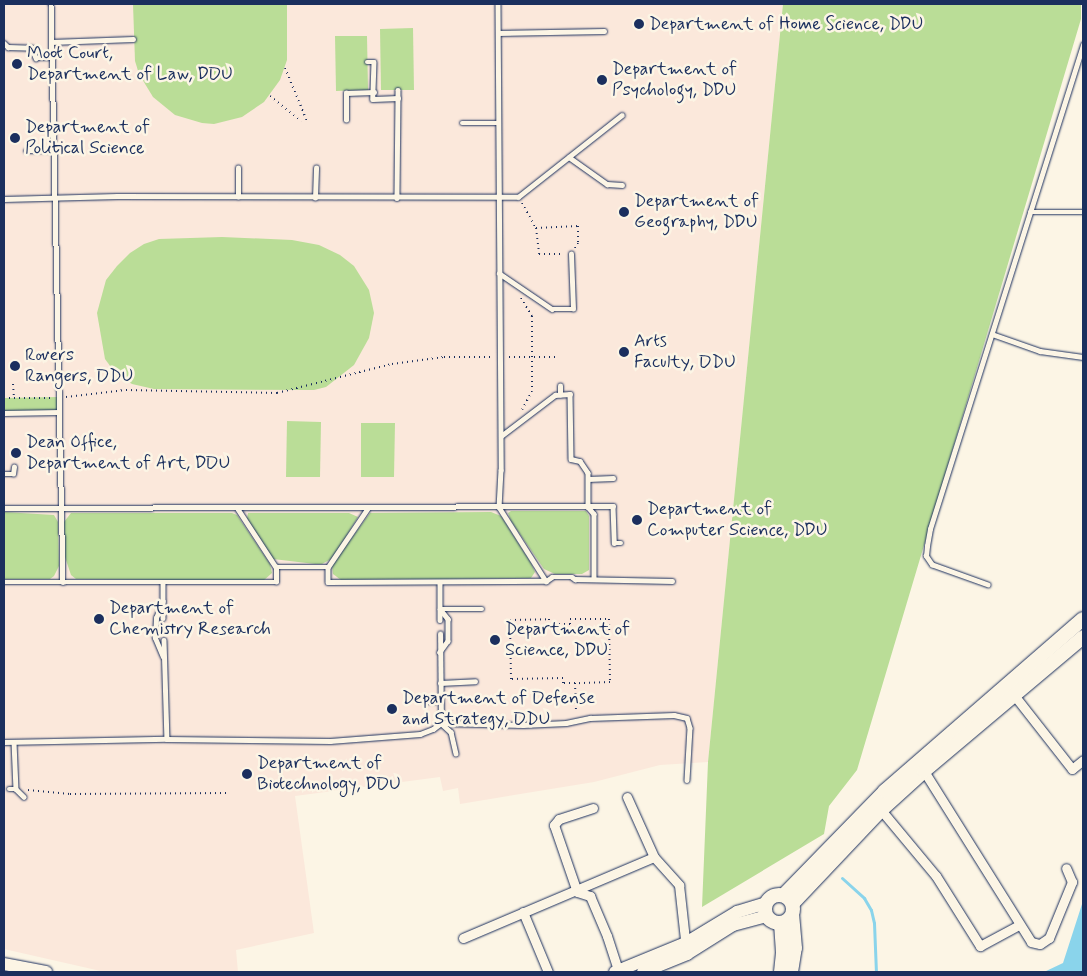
<!DOCTYPE html>
<html>
<head>
<meta charset="utf-8">
<style>
  body { margin:0 }
  #map { position:relative; width:1087px; height:976px; overflow:hidden; background:#fcf5e5; font-family:Mynerve,sans-serif }
  div>[style] { position:absolute }
  [style*='--x'] { left:calc(var(--x)*1px); top:calc(var(--y)*1px); width:calc(var(--w)*1px); rotate:calc(var(--a)*1deg) }
  .built>* { inset:0; background:#fbe8db }
  .green>* { inset:0; background:#badd97 }
  .water>* { inset:0; background:#8ad4eb }
  .stream>* { height:3px; margin:-1.5px; padding:0 1.5px; transform-origin:1.5px; border-radius:1.5px; background:#8ad4eb }
  .path>* { height:2px; margin-top:-1px; transform-origin:0; background:repeating-linear-gradient(90deg,#1b2f5e 0 1px,transparent 0 5px) }
  .roads { filter:drop-shadow(0 0 1px #1b2f5e) drop-shadow(0 0 1px #1b2f5e) }
  .service>* { height:4.5px; margin:-2.25px; padding:0 2.25px; transform-origin:2.25px; border-radius:2.25px; background:#fcf5e5 }
  .minor>* { height:9px; margin:-4.5px; padding:0 4.5px; transform-origin:4.5px; border-radius:4.5px; background:#fcf5e5 }
  .secondary>* { height:12px; margin:-6px; padding:0 6px; transform-origin:6px; border-radius:6px; background:#fcf5e5 }
  .primary>* { height:14px; margin:-7px; padding:0 7px; transform-origin:7px; border-radius:7px; background:#fcf5e5 }
  .primary>.ring { margin:-7px; padding:0; box-sizing:content-box; background:none; border:14px solid #fcf5e5; border-radius:50% }
  .dots>* { width:14px; height:14px; translate:-50% -50%; box-sizing:border-box; border:2px solid #fcf5e5; border-radius:50% }
  span { translate:-50% -50%; white-space:nowrap; text-align:center; line-height:1.15; -webkit-text-stroke:5px #fcf5e5; paint-order:stroke }
  .poi-label { font-size:18px; color:#1b2f5e }
  .left { translate:0 -50%; text-align:left }
  .frame { position:absolute; inset:0; border:5px solid #1b2f5e; pointer-events:none }
</style>
</head>
<body>
<div id="map">
  <div class="built">
    <div style="clip-path:polygon(4px 4px,783px 4px,708px 762px,660px 765px,594px 782px,460px 804px,458px 788px,443px 791px,440px 777px,295px 796px,314px 933px,236px 950px,238px 972px,105px 972px,4px 949px)"></div>
  </div>
  <div class="green">
    <div style="clip-path:polygon(133px 4px,287px 4px,287px 60px,280px 80px,264px 102px,242px 117px,214px 124px,202px 123px,175px 115px,153px 97px,139px 74px,135px 61px)"></div>
    <div style="clip-path:polygon(783px 4px,1081px 4px,1081px 19px,857px 770px,829px 806px,824px 834px,702px 907px,708px 762px)"></div>
    <div style="clip-path:polygon(413px 28px,414px 90px,381px 90px,380px 29px)"></div>
    <div style="clip-path:polygon(335px 36px,367px 36px,368px 90px,336px 91px)"></div>
    <div style="clip-path:polygon(222px 237px,292px 240px,319px 245px,340px 255px,354px 266px,369px 290px,374px 313px,369px 338px,354px 365px,326px 387px,314px 390px,154px 389px,132px 384px,116px 374px,105px 359px,97px 313px,106px 280px,117px 266px,130px 253px,144px 244px,159px 239px)"></div>
    <div style="clip-path:polygon(58px 397px,59px 412px,4px 413px,4px 398px)"></div>
    <div style="clip-path:polygon(287px 421px,321px 422px,320px 477px,286px 477px)"></div>
    <div style="clip-path:polygon(361px 423px,395px 423px,394px 477px,361px 477px)"></div>
    <div style="clip-path:polygon(511px 511px,586px 511px,589px 516px,589px 570px,582px 574px,555px 574px,544px 569px,511px 521px,508px 513px)"></div>
    <div style="clip-path:polygon(4px 512px,54px 515px,58px 522px,59px 566px,54px 576px,50px 579px,4px 579px)"></div>
    <div style="clip-path:polygon(491px 512px,501px 516px,531px 563px,535px 572px,531px 578px,341px 580px,333px 574px,332px 565px,370px 513px)"></div>
    <div style="clip-path:polygon(71px 513px,232px 513px,237px 515px,270px 564px,272px 573px,263px 581px,76px 579px,71px 575px,65px 557px,64px 522px)"></div>
    <div style="clip-path:polygon(248px 513px,349px 513px,358px 517px,333px 558px,322px 564px,315px 564px,273px 559px,247px 519px)"></div>
  </div>
  <div class="water">
    <div style="clip-path:polygon(1083px 901px,1083px 972px,1044px 972px,1063px 963px)"></div>
  </div>
  <div class="stream">
    <div style="--x:842;--y:878;--w:30;--a:42"></div>
    <div style="--x:864;--y:898;--w:14;--a:60"></div>
    <div style="--x:871;--y:910;--w:13;--a:77"></div>
    <div style="--x:874;--y:923;--w:49;--a:87.7"></div>
  </div>
  <div class="path">
    <div style="--x:285;--y:68;--w:57;--a:67.5"></div>
    <div style="--x:270;--y:96;--w:40;--a:39"></div>
    <div style="--x:522;--y:203;--w:29;--a:61"></div>
    <div style="--x:536;--y:228;--w:26;--a:83"></div>
    <div style="--x:539;--y:254;--w:25;--a:0"></div>
    <div style="--x:536;--y:228;--w:42;--a:-2.7"></div>
    <div style="--x:578;--y:226;--w:17;--a:90"></div>
    <div style="--x:578;--y:243;--w:6;--a:121"></div>
    <div style="--x:521;--y:298;--w:21;--a:59"></div>
    <div style="--x:532;--y:316;--w:75;--a:90"></div>
    <div style="--x:532;--y:391;--w:21;--a:118"></div>
    <div style="--x:509;--y:357;--w:48;--a:0"></div>
    <div style="--x:13;--y:384;--w:14;--a:86"></div>
    <div style="--x:66;--y:397;--w:60;--a:-6.7"></div>
    <div style="--x:126;--y:390;--w:151;--a:1.1"></div>
    <div style="--x:277;--y:393;--w:119;--a:-14.2"></div>
    <div style="--x:392;--y:364;--w:52;--a:-7.7"></div>
    <div style="--x:444;--y:357;--w:48;--a:0"></div>
    <div style="--x:4;--y:398;--w:47;--a:0"></div>
    <div style="--x:575;--y:683;--w:12;--a:180"></div>
    <div style="--x:563;--y:683;--w:5;--a:-90"></div>
    <div style="--x:563;--y:678;--w:52;--a:178.9"></div>
    <div style="--x:511;--y:679;--w:59;--a:-91"></div>
    <div style="--x:510;--y:620;--w:39;--a:-1"></div>
    <div style="--x:549;--y:619;--w:5;--a:90"></div>
    <div style="--x:549;--y:624;--w:21;--a:0"></div>
    <div style="--x:570;--y:624;--w:5;--a:-90"></div>
    <div style="--x:570;--y:619;--w:39;--a:0"></div>
    <div style="--x:609;--y:619;--w:63;--a:89.1"></div>
    <div style="--x:610;--y:682;--w:35;--a:178"></div>
    <div style="--x:575;--y:683;--w:30;--a:88"></div>
    <div style="--x:28;--y:790;--w:42;--a:5.4"></div>
    <div style="--x:70;--y:794;--w:159;--a:-0.4"></div>
  </div>
  <div class="roads">
    <div class="service">
      <div style="--x:51;--y:4;--w:578;--a:88.81"></div>
      <div style="--x:498;--y:4;--w:466;--a:89.6"></div>
      <div style="--x:501;--y:470;--w:37;--a:93"></div>
      <div style="--x:499;--y:507;--w:88;--a:57.6"></div>
      <div style="--x:498;--y:33;--w:106;--a:-1.1"></div>
      <div style="--x:51;--y:42;--w:82;--a:-2.1"></div>
      <div style="--x:4;--y:43;--w:6;--a:45"></div>
      <div style="--x:8;--y:47;--w:24;--a:2"></div>
      <div style="--x:32;--y:48;--w:11;--a:68"></div>
      <div style="--x:36;--y:58;--w:16;--a:0"></div>
      <div style="--x:367;--y:62;--w:7;--a:0"></div>
      <div style="--x:374;--y:62;--w:37;--a:92"></div>
      <div style="--x:373;--y:99;--w:25;--a:-2"></div>
      <div style="--x:398;--y:98;--w:100;--a:90.6"></div>
      <div style="--x:398;--y:90;--w:8;--a:90"></div>
      <div style="--x:346;--y:120;--w:27;--a:-90"></div>
      <div style="--x:346;--y:93;--w:28;--a:-2"></div>
      <div style="--x:462;--y:123;--w:36;--a:0"></div>
      <div style="--x:26;--y:151;--w:28;--a:0"></div>
      <div style="--x:569;--y:157;--w:47;--a:35.4"></div>
      <div style="--x:607;--y:184;--w:15;--a:4"></div>
      <div style="--x:238;--y:197;--w:29;--a:-90"></div>
      <div style="--x:315;--y:198;--w:30;--a:-88"></div>
      <div style="--x:4;--y:199;--w:113;--a:-1.5"></div>
      <div style="--x:117;--y:196;--w:401;--a:0.1"></div>
      <div style="--x:518;--y:197;--w:132;--a:-38.3"></div>
      <div style="--x:1030;--y:212;--w:53;--a:0"></div>
      <div style="--x:499;--y:273;--w:64;--a:34.2"></div>
      <div style="--x:552;--y:309;--w:21;--a:0"></div>
      <div style="--x:573;--y:309;--w:55;--a:-92.1"></div>
      <div style="--x:992;--y:334;--w:51;--a:19.5"></div>
      <div style="--x:1040;--y:351;--w:43;--a:7.9"></div>
      <div style="--x:560;--y:395;--w:9;--a:-90"></div>
      <div style="--x:4;--y:413;--w:55;--a:-1"></div>
      <div style="--x:501;--y:436;--w:68;--a:-37.2"></div>
      <div style="--x:555;--y:395;--w:15;--a:-4"></div>
      <div style="--x:570;--y:394;--w:65;--a:89.1"></div>
      <div style="--x:571;--y:459;--w:9;--a:13"></div>
      <div style="--x:580;--y:461;--w:14;--a:56"></div>
      <div style="--x:588;--y:473;--w:34;--a:90"></div>
      <div style="--x:588;--y:507;--w:9;--a:49"></div>
      <div style="--x:594;--y:514;--w:64;--a:90"></div>
      <div style="--x:4;--y:474;--w:9;--a:0"></div>
      <div style="--x:13;--y:474;--w:7;--a:-82"></div>
      <div style="--x:588;--y:479;--w:25;--a:-2"></div>
      <div style="--x:4;--y:508;--w:609;--a:-0.19"></div>
      <div style="--x:613;--y:506;--w:37;--a:88"></div>
      <div style="--x:614;--y:543;--w:7;--a:0"></div>
      <div style="--x:238;--y:509;--w:69;--a:56.8"></div>
      <div style="--x:328;--y:567;--w:71;--a:-55.9"></div>
      <div style="--x:4;--y:582;--w:272;--a:0"></div>
      <div style="--x:276;--y:582;--w:15;--a:-90"></div>
      <div style="--x:276;--y:567;--w:52;--a:0"></div>
      <div style="--x:328;--y:567;--w:15;--a:90"></div>
      <div style="--x:328;--y:582;--w:218;--a:-0.3"></div>
      <div style="--x:546;--y:581;--w:7;--a:-34"></div>
      <div style="--x:552;--y:577;--w:20;--a:0"></div>
      <div style="--x:572;--y:577;--w:4;--a:34"></div>
      <div style="--x:575;--y:579;--w:97;--a:1.2"></div>
      <div style="--x:163;--y:583;--w:35;--a:90"></div>
      <div style="--x:440;--y:583;--w:37;--a:90"></div>
      <div style="--x:988;--y:585;--w:59;--a:-160.3"></div>
      <div style="--x:932;--y:565;--w:11;--a:-124"></div>
      <div style="--x:926;--y:556;--w:10;--a:-84"></div>
      <div style="--x:927;--y:546;--w:17;--a:-80"></div>
      <div style="--x:930;--y:529;--w:508;--a:-72.46"></div>
      <div style="--x:440;--y:609;--w:13;--a:51"></div>
      <div style="--x:448;--y:619;--w:22;--a:90"></div>
      <div style="--x:448;--y:641;--w:14;--a:126"></div>
      <div style="--x:440;--y:609;--w:42;--a:0"></div>
      <div style="--x:164;--y:640;--w:99;--a:88.3"></div>
      <div style="--x:163;--y:657;--w:21;--a:-113"></div>
      <div style="--x:155;--y:638;--w:20;--a:-87"></div>
      <div style="--x:156;--y:618;--w:18;--a:-68"></div>
      <div style="--x:440;--y:683;--w:35;--a:-3"></div>
      <div style="--x:426;--y:702;--w:14;--a:0"></div>
      <div style="--x:441;--y:723;--w:82;--a:1.4"></div>
      <div style="--x:523;--y:725;--w:43;--a:-2.7"></div>
      <div style="--x:566;--y:723;--w:25;--a:-12"></div>
      <div style="--x:590;--y:718;--w:84;--a:-2"></div>
      <div style="--x:674;--y:715;--w:13;--a:13"></div>
      <div style="--x:687;--y:718;--w:10;--a:73"></div>
      <div style="--x:690;--y:728;--w:52;--a:93.3"></div>
      <div style="--x:442;--y:724;--w:12;--a:42"></div>
      <div style="--x:451;--y:732;--w:22;--a:77"></div>
      <div style="--x:4;--y:742;--w:163;--a:-1.1"></div>
      <div style="--x:167;--y:739;--w:163;--a:0.7"></div>
      <div style="--x:330;--y:741;--w:90;--a:-4.4"></div>
      <div style="--x:420;--y:734;--w:14;--a:-21"></div>
      <div style="--x:433;--y:729;--w:10;--a:-37"></div>
      <div style="--x:441;--y:723;--w:89;--a:-90.6"></div>
      <div style="--x:14;--y:742;--w:47;--a:87.6"></div>
      <div style="--x:9;--y:789;--w:7;--a:0"></div>
      <div style="--x:16;--y:789;--w:11;--a:45"></div>
    </div>
    <div class="minor">
      <div style="--x:1014;--y:695;--w:94;--a:51.9"></div>
      <div style="--x:1072;--y:769;--w:14;--a:-39"></div>
      <div style="--x:922;--y:768;--w:205;--a:57.9"></div>
      <div style="--x:1031;--y:942;--w:9;--a:13"></div>
      <div style="--x:1040;--y:944;--w:11;--a:-34"></div>
      <div style="--x:1049;--y:938;--w:61;--a:-67.7"></div>
      <div style="--x:1072;--y:882;--w:15;--a:-113"></div>
      <div style="--x:627;--y:797;--w:66;--a:65.8"></div>
      <div style="--x:654;--y:857;--w:38;--a:48"></div>
      <div style="--x:679;--y:885;--w:63;--a:83.7"></div>
      <div style="--x:593;--y:808;--w:36;--a:162"></div>
      <div style="--x:559;--y:819;--w:8;--a:130"></div>
      <div style="--x:554;--y:825;--w:68;--a:71"></div>
      <div style="--x:576;--y:889;--w:3;--a:72"></div>
      <div style="--x:577;--y:892;--w:14;--a:17"></div>
      <div style="--x:590;--y:896;--w:43;--a:67"></div>
      <div style="--x:607;--y:936;--w:38;--a:72"></div>
      <div style="--x:881;--y:810;--w:86;--a:50.2"></div>
      <div style="--x:936;--y:876;--w:83;--a:57.8"></div>
      <div style="--x:980;--y:946;--w:44;--a:-28.3"></div>
      <div style="--x:523;--y:912;--w:65;--a:67.4"></div>
      <div style="--x:463;--y:938;--w:207;--a:-23"></div>
    </div>
    <div class="secondary">
      <div style="--x:4;--y:964;--w:43;--a:10.8"></div>
      <div style="--x:615;--y:972;--w:77;--a:-22.2"></div>
      <div style="--x:686;--y:943;--w:60;--a:-31.3"></div>
      <div style="--x:737;--y:912;--w:30;--a:-17"></div>
      <div style="--x:643;--y:972;--w:48;--a:-22.2"></div>
      <div style="--x:687;--y:954;--w:54;--a:-32.2"></div>
      <div style="--x:733;--y:925;--w:34;--a:-15"></div>
    </div>
    <div class="primary">
      <div class="ring" style="left:765px;top:895px;width:14px;height:14px"></div>
      <div style="--x:784;--y:895;--w:145;--a:-45.8"></div>
      <div style="--x:885;--y:791;--w:262;--a:-41"></div>
      <div style="--x:793;--y:903;--w:128;--a:-46.6"></div>
      <div style="--x:881;--y:810;--w:58;--a:-42.2"></div>
      <div style="--x:924;--y:771;--w:208;--a:-40.1"></div>
      <div style="--x:781;--y:972;--w:20;--a:-84"></div>
      <div style="--x:783;--y:952;--w:29;--a:-94"></div>
      <div style="--x:791;--y:972;--w:24;--a:-81"></div>
      <div style="--x:795;--y:948;--w:32;--a:-95"></div>
    </div>
  </div>
  <div class="dots">
    <div style="left:639px;top:24px;background:#1b2f5e"></div>
    <div style="left:17px;top:64px;background:#1b2f5e"></div>
    <div style="left:602px;top:80px;background:#1b2f5e"></div>
    <div style="left:15px;top:138px;background:#1b2f5e"></div>
    <div style="left:624px;top:212px;background:#1b2f5e"></div>
    <div style="left:624px;top:352px;background:#1b2f5e"></div>
    <div style="left:15px;top:366px;background:#1b2f5e"></div>
    <div style="left:16px;top:453px;background:#1b2f5e"></div>
    <div style="left:637px;top:520px;background:#1b2f5e"></div>
    <div style="left:99px;top:619px;background:#1b2f5e"></div>
    <div style="left:495px;top:640px;background:#1b2f5e"></div>
    <div style="left:392px;top:709px;background:#1b2f5e"></div>
    <div style="left:247px;top:774px;background:#1b2f5e"></div>
  </div>
  <div class="poi-label">
    <span class="left" style="left:649px;top:24px">Department of Home Science, DDU</span>
    <span class="left" style="left:27px;top:64px">Moot Court,<br>Department of Law, DDU</span>
    <span class="left" style="left:612px;top:80px">Department of<br>Psychology, DDU</span>
    <span class="left" style="left:25px;top:138px">Department of<br>Political Science</span>
    <span class="left" style="left:634px;top:212px">Department of<br>Geography, DDU</span>
    <span class="left" style="left:634px;top:352px">Arts<br>Faculty, DDU</span>
    <span class="left" style="left:25px;top:366px">Rovers<br>Rangers, DDU</span>
    <span class="left" style="left:26px;top:453px">Dean Office,<br>Department of Art, DDU</span>
    <span class="left" style="left:647px;top:520px">Department of<br>Computer Science, DDU</span>
    <span class="left" style="left:109px;top:619px">Department of<br>Chemistry Research</span>
    <span class="left" style="left:505px;top:640px">Department of<br>Science, DDU</span>
    <span class="left" style="left:402px;top:709px">Department of Defense<br>and Strategy, DDU</span>
    <span class="left" style="left:257px;top:774px">Department of<br>Biotechnology, DDU</span>
  </div>
  <div class="frame"></div>
</div>
</body>
</html>
